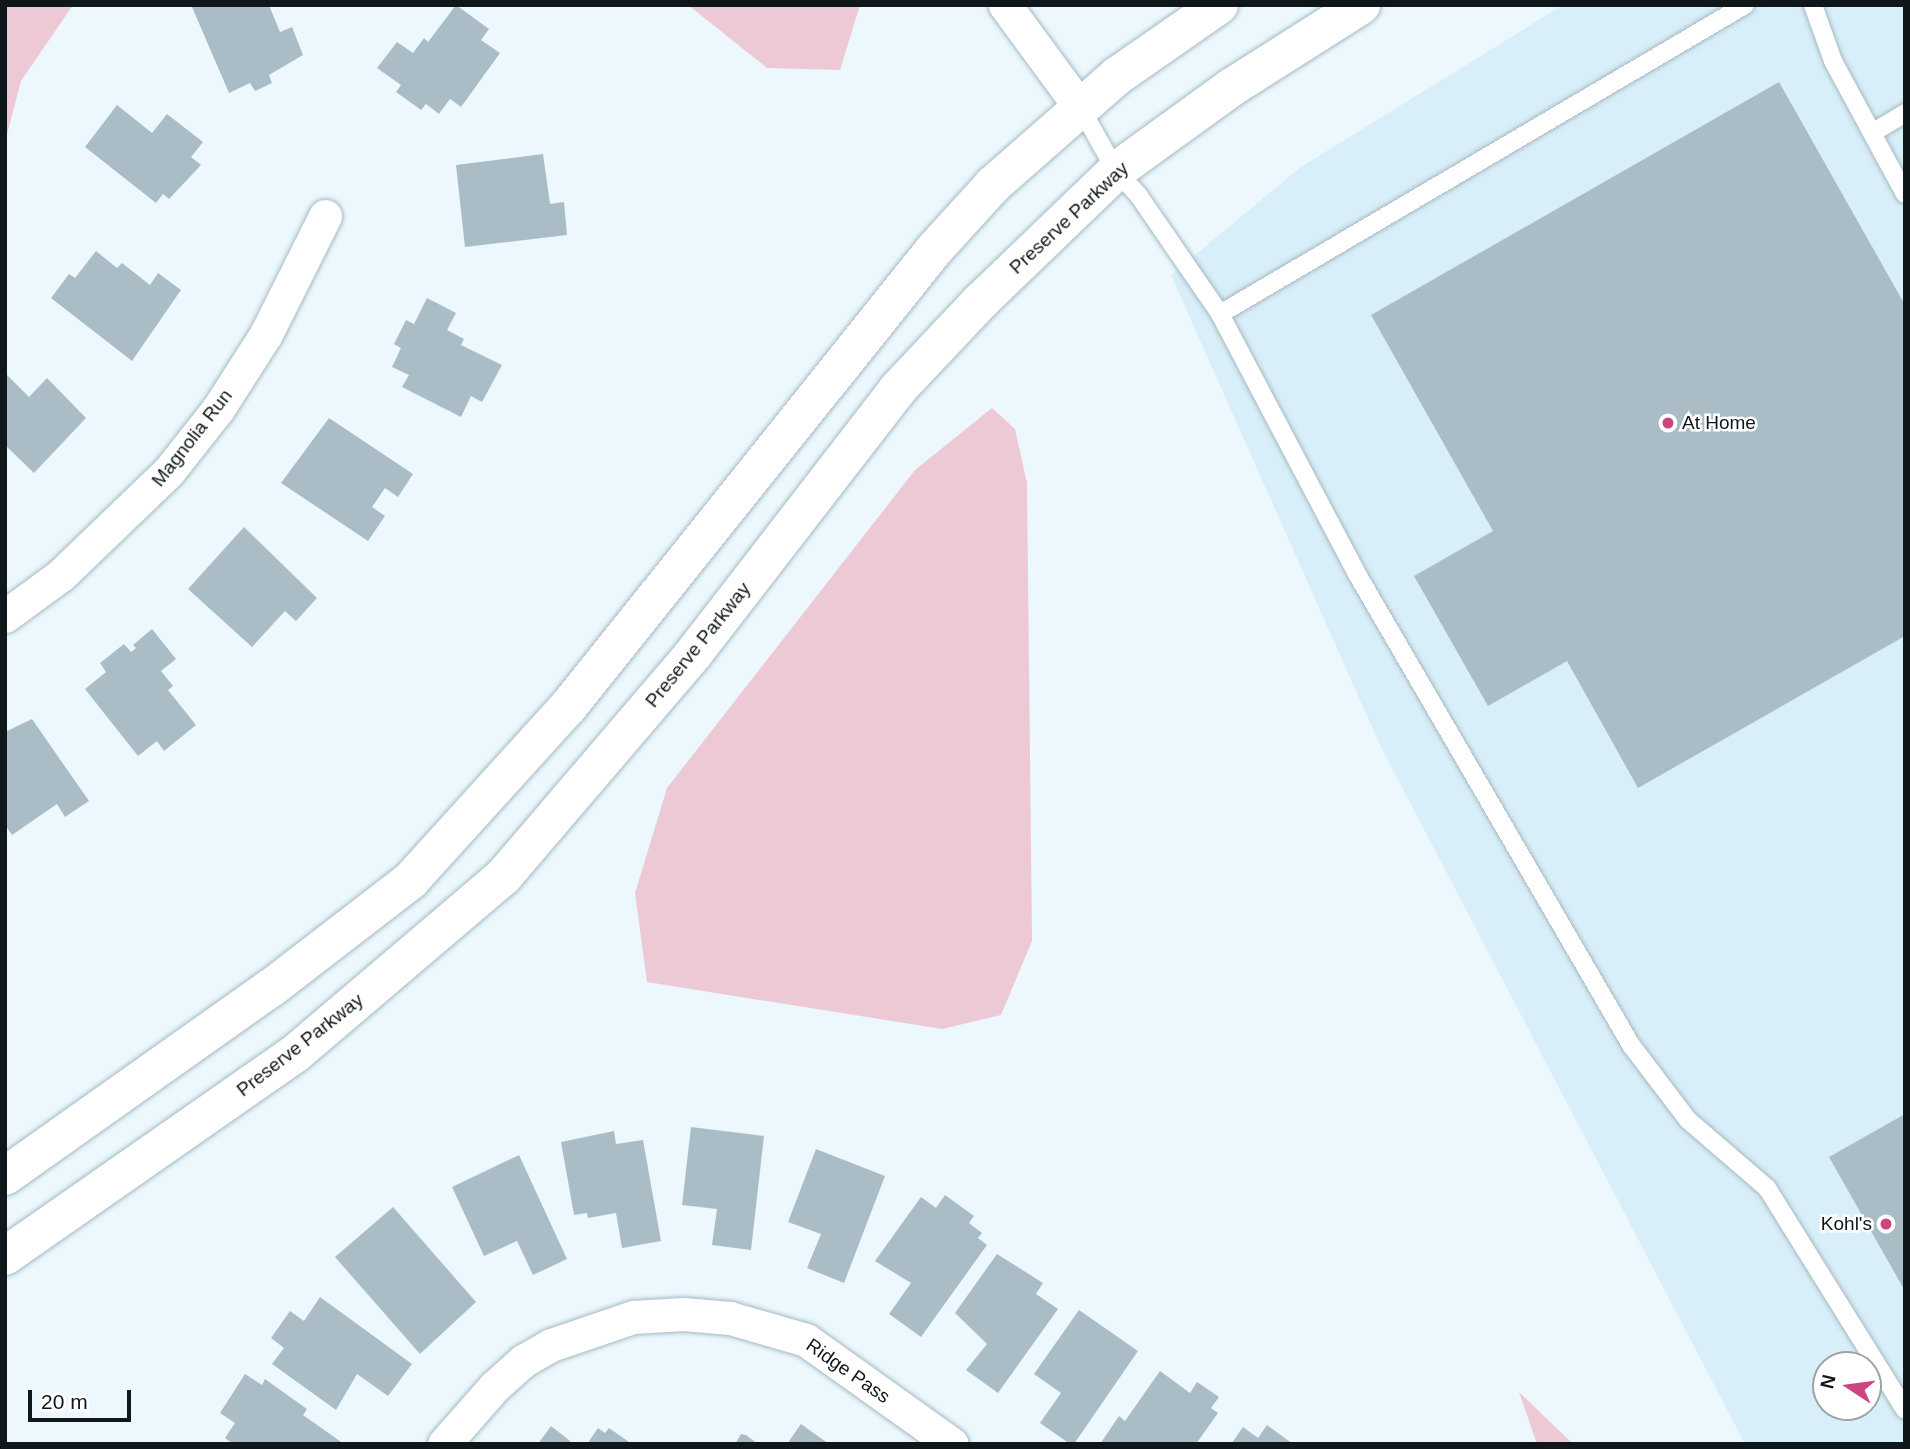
<!DOCTYPE html>
<html>
<head>
<meta charset="utf-8">
<style>
  body { margin:0 }
  #map { position:relative; width:1910px; height:1449px; overflow:hidden; background:#ecf8fe; font-family:Helvetica,sans-serif }
  div>[style] { position:absolute }
  [style*='--x'] { left:calc(var(--x)*1px); top:calc(var(--y)*1px); width:calc(var(--w)*1px); rotate:calc(var(--a)*1deg) }
  .built>* { inset:0; background:#d8eef8 }
  .green>* { inset:0; background:#ecc9d4 }
  .building>* { inset:0; background:#aabdc7 }
  .roads { filter:drop-shadow(0 0 2px #a6b9c2) drop-shadow(0 0 2px #a6b9c2) }
  .service>* { height:18px; margin:-9px; padding:0 9px; transform-origin:9px; border-radius:9px; background:#fff }
  .minor>* { height:33px; margin:-16.5px; padding:0 16.5px; transform-origin:16.5px; border-radius:16.5px; background:#fff }
  .tertiary>* { height:38px; margin:-19px; padding:0 19px; transform-origin:19px; border-radius:19px; background:#fff }
  .dots>* { width:19px; height:19px; translate:-50% -50%; box-sizing:border-box; border:4px solid #fff; border-radius:50% }
  span { translate:-50% -50%; white-space:nowrap; text-align:center; line-height:1.15; -webkit-text-stroke:5px #fff; paint-order:stroke }
  .street-label { font-size:19px; color:#10171b }
  .poi-label { font-size:19px; color:#10171b }
  .left { translate:0 -50%; text-align:left }
  .right { translate:-100% -50%; text-align:right }
  .frame { position:absolute; inset:0; border:7px solid #10171b; pointer-events:none }
  .north { position:absolute; left:1812px; top:1351px; width:70px; height:70px; box-sizing:border-box; background:#fff; border:2px solid #9fa2a4; border-radius:50%; rotate:283deg; font-size:19px; font-weight:700; line-height:28px; text-align:center; color:#10171b }
  .north::after { content:''; display:block; margin:auto; width:24px; height:32px; background:#cc4480; clip-path:polygon(50% 0,100% 100%,50% 72%,0 100%) }
  .scale { position:absolute; left:28px; top:1390px; width:103px; height:32px; box-sizing:border-box; border:4px solid #10171b; border-top:0; padding-left:9px; font-size:21px; line-height:24px; white-space:nowrap; color:#10171b; -webkit-text-stroke:5px #fff; paint-order:stroke }
</style>
</head>
<body>
<div id="map">
  <div class="built">
    <div style="clip-path:polygon(evenodd,1563px 5px,1905px 5px,1905px 1444px,1745px 1444px,1380px 745px,1171px 275px,1301px 167px,1563px 5px,1826px 1365px,1868px 1365px,1868px 1407px,1826px 1407px,1826px 1365px)"></div>
  </div>
  <div class="green">
    <div style="clip-path:polygon(5px 5px,73px 5px,21px 81px,5px 142px)"></div>
    <div style="clip-path:polygon(688px 5px,860px 5px,840px 70px,767px 68px)"></div>
    <div style="clip-path:polygon(992px 408px,1015px 429px,1027px 483px,1032px 941px,1001px 1015px,942px 1029px,647px 982px,635px 893px,667px 788px,915px 470px)"></div>
    <div style="clip-path:polygon(1519px 1392px,1573px 1444px,1537px 1444px)"></div>
  </div>
  <div class="building">
    <div style="clip-path:polygon(269px 5px,280px 32px,292px 27px,303px 55px,269px 75px,272px 83px,255px 91px,250px 83px,229px 93px,192px 7px)"></div>
    <div style="clip-path:polygon(456px 5px,489px 29px,481px 40px,500px 53px,461px 107px,450px 99px,439px 114px,426px 104px,421px 110px,396px 92px,401px 85px,377px 68px,397px 42px,413px 53px,424px 38px,428px 42px)"></div>
    <div style="clip-path:polygon(1779px 82px,1905px 305px,1905px 636px,1638px 788px,1567px 661px,1488px 706px,1414px 576px,1493px 531px,1371px 315px)"></div>
    <div style="clip-path:polygon(117px 105px,152px 133px,167px 114px,203px 142px,191px 157px,201px 165px,169px 199px,163px 194px,156px 203px,85px 147px)"></div>
    <div style="clip-path:polygon(543px 154px,550px 204px,564px 202px,567px 235px,465px 247px,456px 165px)"></div>
    <div style="clip-path:polygon(96px 251px,117px 268px,122px 263px,150px 285px,158px 273px,181px 290px,132px 361px,51px 298px,69px 274px,75px 278px)"></div>
    <div style="clip-path:polygon(427px 298px,456px 313px,447px 330px,464px 339px,461px 345px,502px 365px,482px 402px,471px 396px,461px 417px,402px 387px,409px 375px,392px 367px,401px 348px,394px 344px,406px 320px,414px 324px)"></div>
    <div style="clip-path:polygon(5px 373px,29px 397px,47px 378px,86px 418px,34px 473px,5px 445px)"></div>
    <div style="clip-path:polygon(329px 418px,413px 474px,398px 497px,385px 488px,372px 507px,385px 516px,368px 541px,281px 483px)"></div>
    <div style="clip-path:polygon(244px 527px,317px 598px,296px 621px,285px 611px,252px 647px,188px 589px)"></div>
    <div style="clip-path:polygon(152px 629px,176px 659px,161px 671px,173px 686px,168px 690px,196px 725px,164px 751px,157px 741px,138px 756px,85px 689px,106px 672px,100px 663px,124px 644px,131px 652px,136px 648px,133px 645px)"></div>
    <div style="clip-path:polygon(32px 719px,89px 801px,65px 817px,57px 804px,12px 835px,5px 825px,5px 732px)"></div>
    <div style="clip-path:polygon(1905px 1114px,1905px 1291px,1829px 1157px)"></div>
    <div style="clip-path:polygon(691px 1127px,764px 1136px,751px 1250px,712px 1245px,717px 1209px,682px 1205px)"></div>
    <div style="clip-path:polygon(614px 1131px,616px 1144px,643px 1140px,661px 1241px,622px 1248px,616px 1213px,588px 1218px,587px 1213px,574px 1215px,561px 1142px)"></div>
    <div style="clip-path:polygon(816px 1149px,885px 1176px,844px 1283px,807px 1268px,821px 1234px,788px 1222px)"></div>
    <div style="clip-path:polygon(519px 1155px,567px 1259px,533px 1275px,517px 1241px,484px 1256px,452px 1187px)"></div>
    <div style="clip-path:polygon(945px 1195px,974px 1216px,969px 1223px,982px 1233px,978px 1238px,987px 1245px,921px 1337px,889px 1314px,911px 1283px,875px 1261px,921px 1197px,936px 1208px)"></div>
    <div style="clip-path:polygon(393px 1207px,476px 1302px,420px 1354px,335px 1257px)"></div>
    <div style="clip-path:polygon(997px 1254px,1043px 1283px,1036px 1294px,1058px 1309px,998px 1393px,966px 1370px,987px 1344px,955px 1313px)"></div>
    <div style="clip-path:polygon(320px 1297px,412px 1364px,388px 1396px,357px 1374px,336px 1410px,272px 1364px,284px 1348px,271px 1338px,290px 1311px,304px 1321px)"></div>
    <div style="clip-path:polygon(1079px 1310px,1138px 1351px,1074px 1444px,1070px 1444px,1040px 1423px,1061px 1393px,1034px 1374px)"></div>
    <div style="clip-path:polygon(1160px 1371px,1190px 1393px,1197px 1382px,1219px 1397px,1211px 1408px,1218px 1413px,1196px 1444px,1100px 1444px,1119px 1416px,1125px 1421px)"></div>
    <div style="clip-path:polygon(245px 1374px,262px 1385px,265px 1379px,307px 1409px,303px 1415px,344px 1444px,233px 1444px,225px 1438px,235px 1423px,220px 1413px)"></div>
    <div style="clip-path:polygon(801px 1424px,829px 1444px,787px 1444px)"></div>
    <div style="clip-path:polygon(1267px 1425px,1293px 1444px,1231px 1444px,1243px 1427px,1258px 1438px)"></div>
    <div style="clip-path:polygon(551px 1426px,569px 1440px,572px 1444px,538px 1444px)"></div>
    <div style="clip-path:polygon(598px 1428px,605px 1433px,609px 1428px,632px 1444px,587px 1444px)"></div>
    <div style="clip-path:polygon(741px 1434px,746px 1435px,758px 1444px,735px 1444px)"></div>
  </div>
  <div class="roads">
    <div class="service">
      <div style="--x:1813;--y:5;--w:59;--a:70.3"></div>
      <div style="--x:1833;--y:61;--w:151;--a:61.6"></div>
      <div style="--x:1080;--y:107;--w:73;--a:60.6"></div>
      <div style="--x:1116;--y:171;--w:34;--a:47"></div>
      <div style="--x:1139;--y:196;--w:143;--a:55.5"></div>
      <div style="--x:1220;--y:314;--w:294;--a:62.2"></div>
      <div style="--x:1357;--y:574;--w:545;--a:59.81"></div>
      <div style="--x:1631;--y:1045;--w:94;--a:52.8"></div>
      <div style="--x:1688;--y:1120;--w:104;--a:40.7"></div>
      <div style="--x:1767;--y:1188;--w:261;--a:58.1"></div>
      <div style="--x:1872;--y:133;--w:39;--a:-31"></div>
      <div style="--x:1220;--y:314;--w:609;--a:-30.48"></div>
    </div>
    <div class="minor">
      <div style="--x:1005;--y:5;--w:127;--a:53.7"></div>
      <div style="--x:5;--y:616;--w:69;--a:-36.2"></div>
      <div style="--x:61;--y:575;--w:150;--a:-43.9"></div>
      <div style="--x:169;--y:471;--w:79;--a:-51.7"></div>
      <div style="--x:218;--y:409;--w:89;--a:-57.4"></div>
      <div style="--x:266;--y:334;--w:132;--a:-63.4"></div>
      <div style="--x:444;--y:1444;--w:76;--a:-48.7"></div>
      <div style="--x:494;--y:1387;--w:39;--a:-42"></div>
      <div style="--x:523;--y:1361;--w:32;--a:-30"></div>
      <div style="--x:551;--y:1345;--w:87;--a:-18.9"></div>
      <div style="--x:633;--y:1317;--w:50;--a:-3.4"></div>
      <div style="--x:683;--y:1314;--w:47;--a:4.9"></div>
      <div style="--x:730;--y:1318;--w:79;--a:16.1"></div>
      <div style="--x:806;--y:1340;--w:179;--a:35.5"></div>
    </div>
    <div class="tertiary">
      <div style="--x:5;--y:1176;--w:326;--a:-35.3"></div>
      <div style="--x:271;--y:988;--w:177;--a:-37.6"></div>
      <div style="--x:411;--y:880;--w:234;--a:-47.8"></div>
      <div style="--x:568;--y:707;--w:584;--a:-51.32"></div>
      <div style="--x:933;--y:251;--w:89;--a:-47.7"></div>
      <div style="--x:993;--y:185;--w:165;--a:-41.3"></div>
      <div style="--x:1117;--y:76;--w:124;--a:-34.8"></div>
      <div style="--x:5;--y:1256;--w:355;--a:-34.9"></div>
      <div style="--x:296;--y:1053;--w:272;--a:-40.4"></div>
      <div style="--x:503;--y:877;--w:294;--a:-49.5"></div>
      <div style="--x:694;--y:653;--w:332;--a:-52.3"></div>
      <div style="--x:897;--y:390;--w:122;--a:-46.7"></div>
      <div style="--x:981;--y:301;--w:187;--a:-43.9"></div>
      <div style="--x:1116;--y:171;--w:143;--a:-35.9"></div>
      <div style="--x:1232;--y:87;--w:153;--a:-32.4"></div>
    </div>
  </div>
  <div class="dots">
    <div style="left:1668px;top:423px;background:#cc4480"></div>
    <div style="left:1886px;top:1224px;background:#cc4480"></div>
  </div>
  <div class="street-label">
    <span style="left:1069px;top:218px;rotate:-43deg">Preserve Parkway</span>
    <span style="left:192px;top:438px;rotate:-52deg">Magnolia Run</span>
    <span style="left:698px;top:645px;rotate:-51deg">Preserve Parkway</span>
    <span style="left:300px;top:1045px;rotate:-38deg">Preserve Parkway</span>
    <span style="left:848px;top:1371px;rotate:35deg">Ridge Pass</span>
  </div>
  <div class="poi-label">
    <span class="left" style="left:1682px;top:423px">At Home</span>
    <span class="right" style="left:1872px;top:1224px">Kohl's</span>
  </div>
  <div class="frame"></div>
  <div class="north">N</div>
  <div class="scale">20 m</div>
</div>
</body>
</html>
